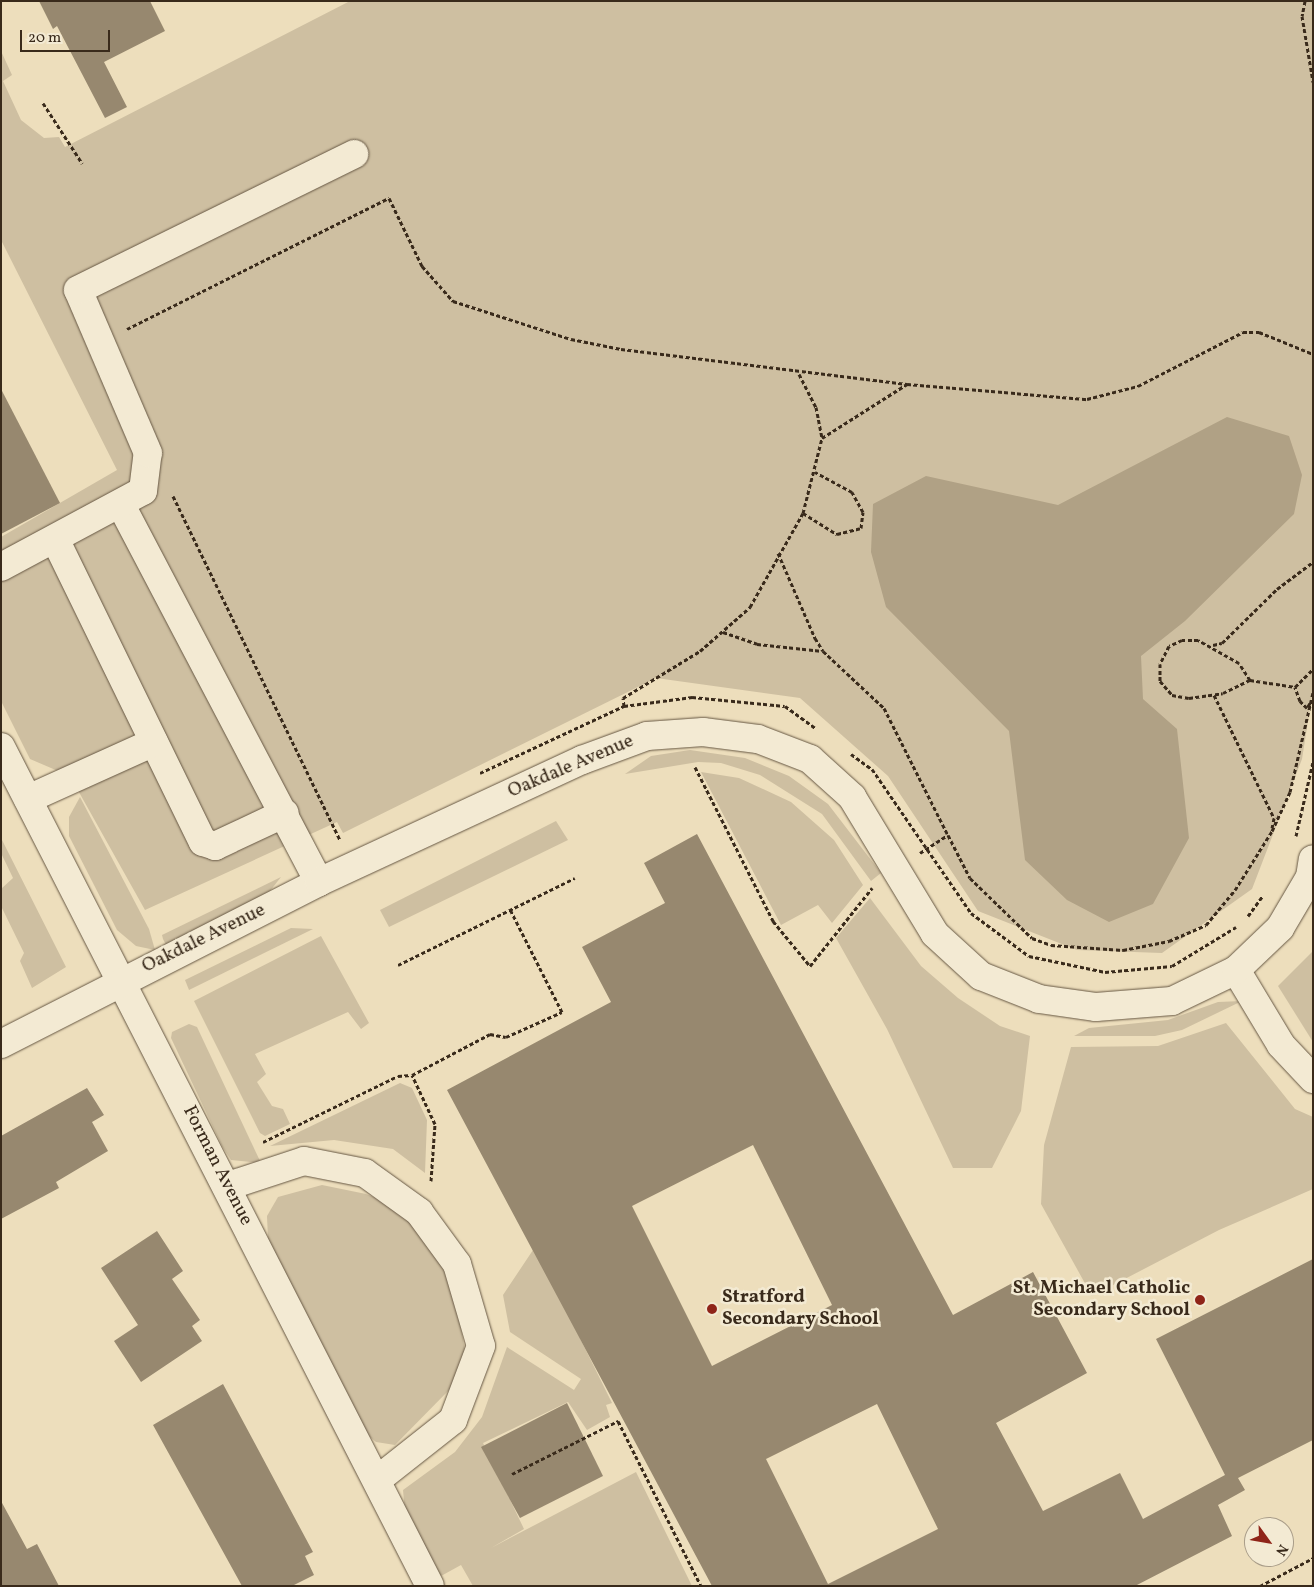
<!DOCTYPE html>
<html>
<head>
<meta charset="utf-8">
<style>
  body { margin:0 }
  #map { position:relative; width:1314px; height:1587px; overflow:hidden; background:#eddebc; font-family:Vollkorn,serif }
  div>[style] { position:absolute }
  [style*='--x'] { left:calc(var(--x)*1px); top:calc(var(--y)*1px); width:calc(var(--w)*1px); rotate:calc(var(--a)*1deg) }
  .green>* { inset:0; background:#cebfa1 }
  .water>* { inset:0; background:#b0a185 }
  .building>* { inset:0; background:#97886f }
  .path>* { height:3px; margin-top:-1.5px; transform-origin:0; background:repeating-linear-gradient(90deg,#392a1b 0 4px,transparent 0 6.5px) }
  .roads { filter:drop-shadow(0 0 1px #665743) drop-shadow(0 0 1px #665743) }
  .minor>* { height:28px; margin:-14px; padding:0 14px; transform-origin:14px; border-radius:14px; background:#f3ead3 }
  .dots>* { width:14px; height:14px; translate:-50% -50%; box-sizing:border-box; border:2px solid #f3ead3; border-radius:50% }
  span { translate:-50% -50%; white-space:nowrap; text-align:center; line-height:1.15; -webkit-text-stroke:5px #f3ead3; paint-order:stroke }
  .street-label { font-size:19px; color:#392a1b }
  .poi-label { font-size:19px; color:#392a1b; font-weight:700 }
  .right { translate:-100% -50%; text-align:right }
  .left { translate:0 -50%; text-align:left }
  .frame { position:absolute; inset:0; border:2px solid #392a1b; pointer-events:none }
  .north { position:absolute; left:1244px; top:1517px; width:50px; height:50px; box-sizing:border-box; background:#f3ead3; border:1px solid #a99d89; border-radius:50%; rotate:122deg; font-size:14px; font-weight:700; line-height:20px; text-align:center; color:#392a1b }
  .north::after { content:''; display:block; margin:auto; width:18px; height:22px; background:#8f2418; clip-path:polygon(50% 0,100% 100%,50% 72%,0 100%) }
  .scale { position:absolute; left:20px; top:30px; width:90px; height:22px; box-sizing:border-box; border:2px solid #392a1b; border-top:0; padding-left:6px; font-size:15px; line-height:18px; white-space:nowrap; color:#392a1b; -webkit-text-stroke:4px #f3ead3; paint-order:stroke }
</style>
</head>
<body>
<div id="map">
  <div class="green">
    <div style="clip-path:polygon(350px 1px,1313px 1px,1313px 690px,1302px 759px,1252px 889px,1162px 953px,1077px 950px,978px 911px,888px 776px,800px 698px,656px 678px,343px 833px,337px 822px,145px 910px,66px 769px,58px 771px,30px 759px,1px 701px,1px 537px,117px 470px,1px 240px,1px 51px,12px 75px,3px 81px,21px 120px,44px 138px,59px 137px,65px 147px)"></div>
    <div style="clip-path:polygon(690px 750px,745px 758px,789px 776px,828px 804px,881px 873px,871px 881px,822px 814px,760px 775px,721px 763px,698px 762px,625px 774px,651px 756px)"></div>
    <div style="clip-path:polygon(701px 772px,739px 778px,791px 802px,834px 840px,863px 885px,832px 923px,818px 905px,781px 925px)"></div>
    <div style="clip-path:polygon(80px 797px,149px 929px,155px 950px,136px 946px,117px 930px,69px 836px,69px 817px)"></div>
    <div style="clip-path:polygon(556px 821px,568px 840px,389px 927px,380px 910px)"></div>
    <div style="clip-path:polygon(1px 838px,66px 967px,32px 988px,20px 961px,24px 953px,1px 906px,1px 889px,13px 878px,1px 853px)"></div>
    <div style="clip-path:polygon(281px 877px,266px 896px,167px 947px,163px 939px,162px 935px)"></div>
    <div style="clip-path:polygon(870px 898px,921px 966px,958px 998px,1000px 1026px,1030px 1036px,1021px 1111px,992px 1168px,953px 1168px,887px 1029px,836px 938px)"></div>
    <div style="clip-path:polygon(291px 928px,313px 929px,189px 990px,185px 980px)"></div>
    <div style="clip-path:polygon(321px 936px,369px 1023px,361px 1029px,348px 1012px,255px 1054px,266px 1074px,257px 1082px,272px 1106px,283px 1109px,290px 1124px,265px 1136px,260px 1133px,194px 1001px)"></div>
    <div style="clip-path:polygon(1313px 951px,1313px 1042px,1278px 986px)"></div>
    <div style="clip-path:polygon(1242px 1001px,1182px 1030px,1155px 1036px,1074px 1036px,1089px 1028px,1168px 1020px,1218px 1002px)"></div>
    <div style="clip-path:polygon(1226px 1023px,1295px 1109px,1313px 1117px,1313px 1189px,1219px 1230px,1092px 1296px,1041px 1204px,1044px 1145px,1071px 1047px,1158px 1046px)"></div>
    <div style="clip-path:polygon(189px 1024px,197px 1027px,261px 1163px,231px 1160px,222px 1146px,171px 1038px,172px 1032px)"></div>
    <div style="clip-path:polygon(400px 1083px,412px 1088px,427px 1120px,425px 1173px,393px 1149px,334px 1140px,270px 1146px)"></div>
    <div style="clip-path:polygon(322px 1185px,366px 1194px,398px 1207px,431px 1240px,456px 1299px,465px 1351px,451px 1388px,395px 1445px,376px 1442px,363px 1431px,268px 1239px,267px 1216px,278px 1197px)"></div>
    <div style="clip-path:polygon(535px 1247px,612px 1403px,606px 1405px,610px 1417px,587px 1430px,568px 1402px,483px 1443px,524px 1529px,491px 1548px,636px 1472px,692px 1586px,473px 1586px,461px 1565px,441px 1576px,405px 1512px,403px 1490px,455px 1452px,482px 1417px,507px 1347px,574px 1390px,581px 1379px,510px 1332px,503px 1295px)"></div>
  </div>
  <div class="water">
    <div style="clip-path:polygon(1227px 417px,1289px 436px,1302px 475px,1294px 514px,1185px 621px,1141px 656px,1143px 699px,1177px 729px,1189px 838px,1153px 904px,1109px 922px,1067px 900px,1025px 860px,1009px 731px,886px 607px,871px 552px,873px 504px,926px 476px,1058px 505px)"></div>
  </div>
  <div class="building">
    <div style="clip-path:polygon(39px 1px,150px 1px,165px 31px,104px 62px,127px 107px,105px 118px,57px 26px,53px 29px)"></div>
    <div style="clip-path:polygon(1px 389px,60px 503px,1px 534px)"></div>
    <div style="clip-path:polygon(evenodd,697px 834px,953px 1315px,1033px 1272px,1087px 1373px,996px 1423px,1043px 1511px,1120px 1473px,1143px 1519px,1225px 1475px,1156px 1339px,1313px 1259px,1313px 1440px,1238px 1478px,1245px 1490px,1218px 1505px,1232px 1536px,1135px 1586px,712px 1586px,447px 1090px,611px 1002px,582px 947px,665px 903px,644px 863px,697px 834px,753px 1145px,832px 1305px,712px 1366px,632px 1206px,753px 1145px,697px 834px,877px 1404px,938px 1529px,828px 1584px,766px 1459px,877px 1404px)"></div>
    <div style="clip-path:polygon(87px 1088px,104px 1115px,92px 1122px,108px 1151px,56px 1182px,59px 1188px,1px 1219px,1px 1136px)"></div>
    <div style="clip-path:polygon(157px 1231px,183px 1271px,172px 1279px,200px 1320px,192px 1326px,202px 1341px,141px 1382px,114px 1341px,138px 1325px,101px 1268px)"></div>
    <div style="clip-path:polygon(223px 1384px,313px 1552px,305px 1556px,314px 1575px,292px 1586px,242px 1586px,153px 1425px)"></div>
    <div style="clip-path:polygon(567px 1403px,603px 1476px,520px 1518px,481px 1447px)"></div>
    <div style="clip-path:polygon(1px 1501px,27px 1549px,37px 1544px,59px 1586px,1px 1586px)"></div>
  </div>
  <div class="path">
    <div style="--x:1305;--y:1;--w:15;--a:101"></div>
    <div style="--x:1302;--y:16;--w:67;--a:80.5"></div>
    <div style="--x:43;--y:103;--w:72;--a:57"></div>
    <div style="--x:127;--y:329;--w:293;--a:-26.6"></div>
    <div style="--x:389;--y:198;--w:76;--a:64.1"></div>
    <div style="--x:422;--y:266;--w:47;--a:48.5"></div>
    <div style="--x:453;--y:301;--w:124;--a:17.9"></div>
    <div style="--x:571;--y:339;--w:51;--a:11.3"></div>
    <div style="--x:621;--y:349;--w:288;--a:7"></div>
    <div style="--x:799;--y:374;--w:37;--a:63"></div>
    <div style="--x:816;--y:407;--w:32;--a:79"></div>
    <div style="--x:173;--y:496;--w:382;--a:64.1"></div>
    <div style="--x:803;--y:513;--w:40;--a:32"></div>
    <div style="--x:837;--y:534;--w:25;--a:-14"></div>
    <div style="--x:861;--y:528;--w:16;--a:-83"></div>
    <div style="--x:863;--y:512;--w:23;--a:-119"></div>
    <div style="--x:852;--y:492;--w:42;--a:-151.6"></div>
    <div style="--x:778;--y:553;--w:93;--a:66.5"></div>
    <div style="--x:815;--y:638;--w:15;--a:58"></div>
    <div style="--x:823;--y:651;--w:83;--a:43.1"></div>
    <div style="--x:884;--y:708;--w:142;--a:63.3"></div>
    <div style="--x:723;--y:632;--w:36;--a:19"></div>
    <div style="--x:757;--y:644;--w:66;--a:6.1"></div>
    <div style="--x:1213;--y:645;--w:9;--a:-13"></div>
    <div style="--x:1222;--y:643;--w:77;--a:-44.5"></div>
    <div style="--x:1277;--y:589;--w:45;--a:-36.9"></div>
    <div style="--x:1250;--y:680;--w:20;--a:-123"></div>
    <div style="--x:1239;--y:663;--w:47;--a:-150.7"></div>
    <div style="--x:1198;--y:640;--w:16;--a:180"></div>
    <div style="--x:1182;--y:640;--w:14;--a:155"></div>
    <div style="--x:1169;--y:646;--w:20;--a:117"></div>
    <div style="--x:1160;--y:664;--w:17;--a:90"></div>
    <div style="--x:1160;--y:681;--w:18;--a:49"></div>
    <div style="--x:1172;--y:695;--w:17;--a:10"></div>
    <div style="--x:1189;--y:698;--w:34;--a:-8"></div>
    <div style="--x:1223;--y:693;--w:30;--a:-26"></div>
    <div style="--x:1250;--y:680;--w:46;--a:8.8"></div>
    <div style="--x:1214;--y:695;--w:137;--a:64"></div>
    <div style="--x:1274;--y:818;--w:10;--a:101"></div>
    <div style="--x:1310;--y:703;--w:6;--a:121"></div>
    <div style="--x:1307;--y:708;--w:10;--a:-135"></div>
    <div style="--x:1300;--y:701;--w:15;--a:-110"></div>
    <div style="--x:1295;--y:687;--w:25;--a:-45"></div>
    <div style="--x:624;--y:706;--w:8;--a:-97"></div>
    <div style="--x:623;--y:698;--w:90;--a:-31.4"></div>
    <div style="--x:700;--y:651;--w:67;--a:-41.3"></div>
    <div style="--x:750;--y:607;--w:108;--a:-60.6"></div>
    <div style="--x:803;--y:513;--w:77;--a:-75.8"></div>
    <div style="--x:822;--y:438;--w:101;--a:-32.4"></div>
    <div style="--x:907;--y:384;--w:181;--a:4.8"></div>
    <div style="--x:1087;--y:399;--w:53;--a:-14.3"></div>
    <div style="--x:1138;--y:386;--w:118;--a:-27.2"></div>
    <div style="--x:1243;--y:332;--w:16;--a:0"></div>
    <div style="--x:1259;--y:332;--w:58;--a:22.2"></div>
    <div style="--x:851;--y:754;--w:26;--a:36"></div>
    <div style="--x:872;--y:769;--w:175;--a:55.5"></div>
    <div style="--x:971;--y:913;--w:72;--a:36.6"></div>
    <div style="--x:1029;--y:956;--w:78;--a:11.9"></div>
    <div style="--x:1105;--y:972;--w:67;--a:-5.1"></div>
    <div style="--x:1172;--y:966;--w:75;--a:-31.4"></div>
    <div style="--x:695;--y:767;--w:173;--a:63.1"></div>
    <div style="--x:773;--y:921;--w:58;--a:50.6"></div>
    <div style="--x:810;--y:966;--w:100;--a:-51.5"></div>
    <div style="--x:480;--y:773;--w:159;--a:-25"></div>
    <div style="--x:624;--y:706;--w:69;--a:-7.5"></div>
    <div style="--x:692;--y:697;--w:93;--a:5.5"></div>
    <div style="--x:785;--y:706;--w:37;--a:36"></div>
    <div style="--x:1296;--y:836;--w:76;--a:-77.1"></div>
    <div style="--x:920;--y:853;--w:33;--a:-33"></div>
    <div style="--x:948;--y:835;--w:48;--a:62.9"></div>
    <div style="--x:970;--y:878;--w:86;--a:44.1"></div>
    <div style="--x:1032;--y:938;--w:20;--a:20"></div>
    <div style="--x:1051;--y:945;--w:72;--a:4"></div>
    <div style="--x:1123;--y:950;--w:47;--a:-11.1"></div>
    <div style="--x:1169;--y:941;--w:40;--a:-23.4"></div>
    <div style="--x:1206;--y:925;--w:45;--a:-50.4"></div>
    <div style="--x:1235;--y:890;--w:70;--a:-57.9"></div>
    <div style="--x:1272;--y:831;--w:43;--a:-65.2"></div>
    <div style="--x:1290;--y:792;--w:103;--a:-77"></div>
    <div style="--x:1248;--y:916;--w:24;--a:-54"></div>
    <div style="--x:398;--y:965;--w:197;--a:-26.2"></div>
    <div style="--x:263;--y:1142;--w:150;--a:-26.1"></div>
    <div style="--x:398;--y:1076;--w:13;--a:-4"></div>
    <div style="--x:431;--y:1181;--w:57;--a:-86"></div>
    <div style="--x:435;--y:1124;--w:54;--a:-115.1"></div>
    <div style="--x:412;--y:1075;--w:88;--a:-27.7"></div>
    <div style="--x:490;--y:1034;--w:16;--a:11"></div>
    <div style="--x:506;--y:1037;--w:61;--a:-24.1"></div>
    <div style="--x:562;--y:1012;--w:115;--a:-116.8"></div>
    <div style="--x:512;--y:1474;--w:119;--a:-26.6"></div>
    <div style="--x:618;--y:1421;--w:185;--a:63.3"></div>
    <div style="--x:1260;--y:1586;--w:60;--a:-27.8"></div>
  </div>
  <div class="roads">
    <div class="minor">
      <div style="--x:121;--y:505;--w:426;--a:62.3"></div>
      <div style="--x:55;--y:539;--w:337;--a:64"></div>
      <div style="--x:203;--y:842;--w:13;--a:18"></div>
      <div style="--x:215;--y:846;--w:77;--a:-25.2"></div>
      <div style="--x:1;--y:567;--w:161;--a:-28.2"></div>
      <div style="--x:143;--y:491;--w:38;--a:-83"></div>
      <div style="--x:148;--y:453;--w:177;--a:-113.2"></div>
      <div style="--x:78;--y:290;--w:308;--a:-26.2"></div>
      <div style="--x:1;--y:747;--w:942;--a:62.92"></div>
      <div style="--x:28;--y:799;--w:138;--a:-24.3"></div>
      <div style="--x:1236;--y:970;--w:87;--a:59"></div>
      <div style="--x:1281;--y:1045;--w:47;--a:46.7"></div>
      <div style="--x:1;--y:1044;--w:357;--a:-27"></div>
      <div style="--x:319;--y:882;--w:290;--a:-24.9"></div>
      <div style="--x:582;--y:760;--w:69;--a:-20.3"></div>
      <div style="--x:647;--y:736;--w:56;--a:-4.1"></div>
      <div style="--x:703;--y:732;--w:55;--a:7.3"></div>
      <div style="--x:758;--y:739;--w:56;--a:21"></div>
      <div style="--x:810;--y:759;--w:57;--a:42.1"></div>
      <div style="--x:852;--y:797;--w:160;--a:58.8"></div>
      <div style="--x:935;--y:934;--w:62;--a:42.4"></div>
      <div style="--x:981;--y:976;--w:62;--a:21.6"></div>
      <div style="--x:1039;--y:999;--w:58;--a:8"></div>
      <div style="--x:1096;--y:1007;--w:76;--a:-4.5"></div>
      <div style="--x:1172;--y:1001;--w:71;--a:-25.8"></div>
      <div style="--x:1236;--y:970;--w:61;--a:-43.7"></div>
      <div style="--x:1280;--y:928;--w:59;--a:-59.5"></div>
      <div style="--x:1310;--y:877;--w:18;--a:-81"></div>
      <div style="--x:228;--y:1186;--w:80;--a:-18.2"></div>
      <div style="--x:304;--y:1161;--w:62;--a:11.1"></div>
      <div style="--x:365;--y:1173;--w:67;--a:35.8"></div>
      <div style="--x:419;--y:1212;--w:64;--a:53.8"></div>
      <div style="--x:457;--y:1264;--w:85;--a:73.7"></div>
      <div style="--x:481;--y:1346;--w:79;--a:110.7"></div>
      <div style="--x:453;--y:1420;--w:97;--a:141.7"></div>
    </div>
  </div>
  <div class="dots">
    <div style="left:1200px;top:1300px;background:#8f2418"></div>
    <div style="left:712px;top:1309px;background:#8f2418"></div>
  </div>
  <div class="street-label">
    <span style="left:571px;top:767px;rotate:-23deg">Oakdale Avenue</span>
    <span style="left:204px;top:939px;rotate:-26deg">Oakdale Avenue</span>
    <span style="left:217px;top:1166px;rotate:63deg">Forman Avenue</span>
  </div>
  <div class="poi-label">
    <span class="right" style="left:1190px;top:1300px">St. Michael Catholic<br>Secondary School</span>
    <span class="left" style="left:722px;top:1309px">Stratford<br>Secondary School</span>
  </div>
  <div class="frame"></div>
  <div class="north">N</div>
  <div class="scale">20 m</div>
</div>
</body>
</html>
